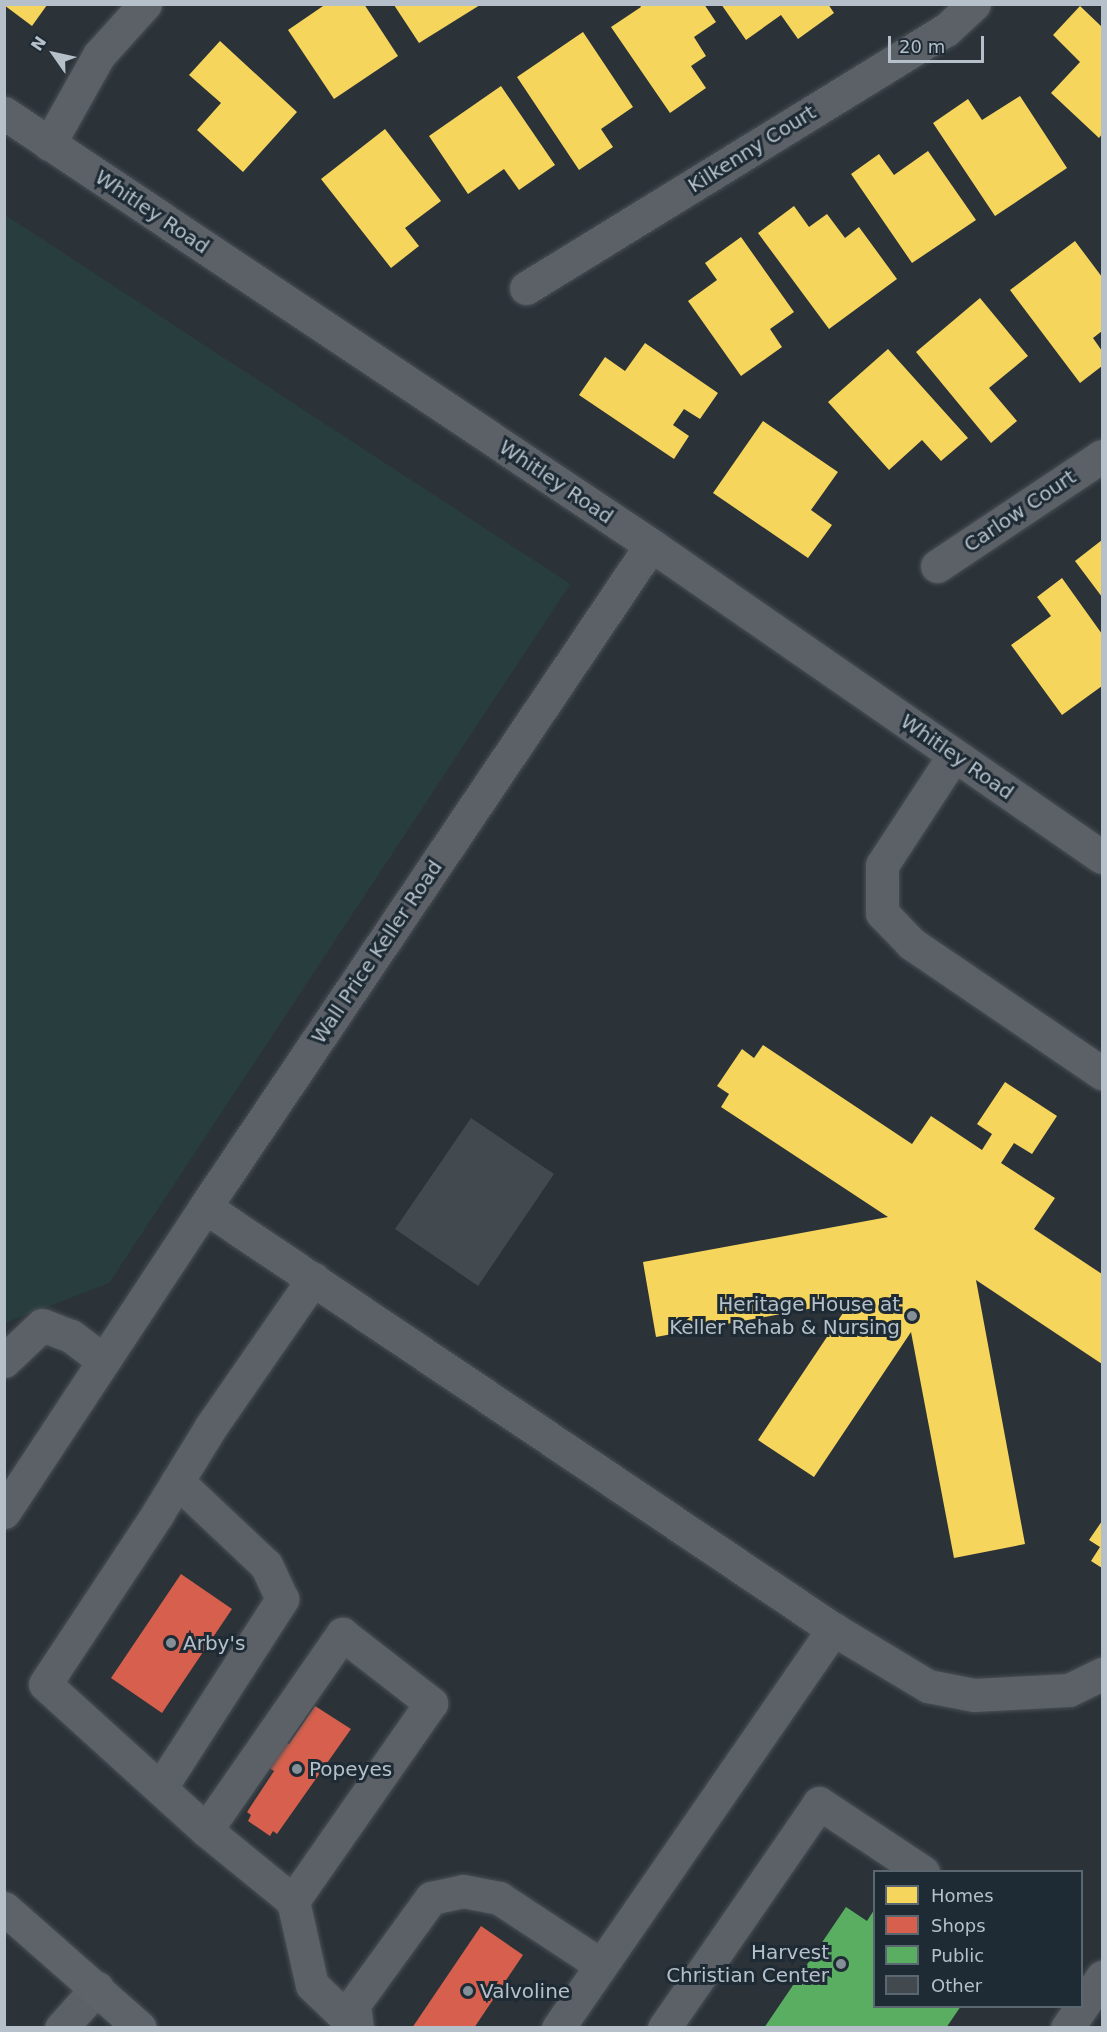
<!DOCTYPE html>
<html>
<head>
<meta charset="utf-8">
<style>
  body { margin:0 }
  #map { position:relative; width:1107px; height:2032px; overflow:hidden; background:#2b3339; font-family:"DejaVu Sans",sans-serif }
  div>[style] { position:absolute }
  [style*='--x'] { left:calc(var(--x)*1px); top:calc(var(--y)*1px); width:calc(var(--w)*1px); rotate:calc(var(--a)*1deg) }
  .green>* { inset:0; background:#283e3e }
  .homes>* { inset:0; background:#f6d55c }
  .shops>* { inset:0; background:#d6604d }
  .public>* { inset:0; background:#5aae61 }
  .building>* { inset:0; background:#434a4f }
  .roads { filter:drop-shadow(0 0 2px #494f54) drop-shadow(0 0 2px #494f54) }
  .minor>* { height:33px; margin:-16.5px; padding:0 16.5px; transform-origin:16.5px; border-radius:16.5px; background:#5b6167 }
  .major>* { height:33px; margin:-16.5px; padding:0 16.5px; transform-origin:16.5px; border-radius:16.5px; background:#5d6369 }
  .dots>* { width:16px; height:16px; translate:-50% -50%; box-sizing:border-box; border:3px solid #1e2a34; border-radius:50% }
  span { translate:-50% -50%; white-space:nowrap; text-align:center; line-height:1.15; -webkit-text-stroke:6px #1e2a34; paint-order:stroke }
  .street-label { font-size:20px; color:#b5c0ca }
  .poi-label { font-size:20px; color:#b5c0ca }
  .right { translate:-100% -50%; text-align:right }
  .left { translate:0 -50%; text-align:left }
  .frame { position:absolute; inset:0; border:6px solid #b5c0ca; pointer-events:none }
  .legend { position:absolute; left:873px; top:1870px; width:210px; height:138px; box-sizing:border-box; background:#1e2a34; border:2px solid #5a6670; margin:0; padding:8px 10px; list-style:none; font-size:18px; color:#b5c0ca }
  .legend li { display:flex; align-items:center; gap:12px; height:30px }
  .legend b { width:30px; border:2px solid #5a6670 }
  .north { position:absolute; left:24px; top:24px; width:60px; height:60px; -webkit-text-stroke:4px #1e2a34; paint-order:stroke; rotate:304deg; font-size:16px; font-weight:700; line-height:24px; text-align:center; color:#b5c0ca }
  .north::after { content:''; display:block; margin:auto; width:21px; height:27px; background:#b5c0ca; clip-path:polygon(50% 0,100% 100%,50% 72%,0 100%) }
  .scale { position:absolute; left:888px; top:36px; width:96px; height:27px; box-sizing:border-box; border:3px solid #b5c0ca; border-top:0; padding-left:8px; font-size:18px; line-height:21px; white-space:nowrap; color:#b5c0ca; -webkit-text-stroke:4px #1e2a34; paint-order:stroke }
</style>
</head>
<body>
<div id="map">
  <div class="green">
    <div style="clip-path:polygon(5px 215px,570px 584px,109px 1283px,5px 1323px)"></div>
  </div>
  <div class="homes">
    <div style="clip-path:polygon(326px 4px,364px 4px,398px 56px,334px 99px,288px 30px)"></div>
    <div style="clip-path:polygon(639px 4px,704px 4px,716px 22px,694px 37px,706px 56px,691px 66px,706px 88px,670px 113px,611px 27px,641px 7px)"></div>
    <div style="clip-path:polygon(721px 4px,828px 4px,834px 13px,798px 39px,781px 15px,746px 40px)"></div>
    <div style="clip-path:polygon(4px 5px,47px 5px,32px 26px)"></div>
    <div style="clip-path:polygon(394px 5px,480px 5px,419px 43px)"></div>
    <div style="clip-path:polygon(1080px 6px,1102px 27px,1102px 134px,1099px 138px,1051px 93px,1080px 62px,1053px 35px)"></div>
    <div style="clip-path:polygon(583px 32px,633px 107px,601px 129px,613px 147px,579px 170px,517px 77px)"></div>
    <div style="clip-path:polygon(220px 41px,297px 112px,243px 172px,197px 130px,221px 103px,189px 75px)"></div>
    <div style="clip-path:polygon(501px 86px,555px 165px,519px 190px,504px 169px,468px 194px,429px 136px)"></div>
    <div style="clip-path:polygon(1020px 96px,1067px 168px,995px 216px,933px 123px,968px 99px,982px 120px)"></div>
    <div style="clip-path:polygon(385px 129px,441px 201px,405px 228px,419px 246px,391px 268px,321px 179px)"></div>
    <div style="clip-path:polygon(928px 151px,976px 220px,912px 263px,851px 174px,879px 154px,894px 175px)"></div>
    <div style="clip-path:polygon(794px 206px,809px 227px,827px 214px,845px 238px,859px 227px,897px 279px,829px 329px,758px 233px)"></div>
    <div style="clip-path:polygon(741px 237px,794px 312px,770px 329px,782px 347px,741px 376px,688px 301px,717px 280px,705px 263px)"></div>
    <div style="clip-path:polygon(1075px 241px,1102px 277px,1102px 331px,1093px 338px,1102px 351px,1102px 366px,1080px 383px,1010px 290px)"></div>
    <div style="clip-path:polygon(980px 298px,1028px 356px,989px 388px,1017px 421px,991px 443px,916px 352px)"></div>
    <div style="clip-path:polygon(645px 343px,718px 393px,700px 419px,684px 409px,673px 425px,689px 436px,674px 459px,579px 395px,605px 357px,625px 371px)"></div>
    <div style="clip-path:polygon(888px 349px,968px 438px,941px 461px,922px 440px,889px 470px,828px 402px)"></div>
    <div style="clip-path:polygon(763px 421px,838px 472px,811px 510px,832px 525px,808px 558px,713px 493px)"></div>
    <div style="clip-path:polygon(1102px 540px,1102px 597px,1075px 561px)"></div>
    <div style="clip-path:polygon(1062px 578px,1102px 634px,1102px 686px,1062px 715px,1011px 645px,1051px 616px,1037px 597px)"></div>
    <div style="clip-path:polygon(763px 1045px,912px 1144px,931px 1116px,982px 1150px,992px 1134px,977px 1124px,1005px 1082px,1057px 1116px,1032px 1154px,1014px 1143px,1001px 1163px,1055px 1198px,1034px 1229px,1102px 1274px,1102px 1364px,976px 1280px,1025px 1544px,954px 1558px,911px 1332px,814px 1477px,758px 1440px,851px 1301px,656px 1337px,643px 1262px,888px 1217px,721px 1107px,729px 1094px,717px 1086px,742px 1049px,754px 1058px)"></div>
    <div style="clip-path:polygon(1102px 1521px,1102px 1568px,1091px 1561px,1100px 1547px,1089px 1540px)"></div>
  </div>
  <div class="shops">
    <div style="clip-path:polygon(181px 1574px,232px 1609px,162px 1713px,111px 1678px)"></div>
    <div style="clip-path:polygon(315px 1706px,351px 1729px,277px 1834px,273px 1831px,270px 1836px,248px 1821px,251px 1815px,247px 1812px,274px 1771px,268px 1767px,284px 1742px,289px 1744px)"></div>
    <div style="clip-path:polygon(481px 1926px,523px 1955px,474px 2028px,412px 2028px)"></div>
  </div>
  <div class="public">
    <div style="clip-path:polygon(846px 1907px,867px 1921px,874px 1910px,874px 2006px,961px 2006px,946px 2028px,764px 2028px)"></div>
  </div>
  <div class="building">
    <div style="clip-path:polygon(471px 1118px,554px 1174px,478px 1286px,395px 1229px)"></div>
  </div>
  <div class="roads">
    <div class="minor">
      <div style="--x:4;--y:113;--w:778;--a:33.73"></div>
      <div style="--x:651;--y:545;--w:548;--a:34.68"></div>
      <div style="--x:49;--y:144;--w:102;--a:-60.7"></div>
      <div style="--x:99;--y:55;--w:69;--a:-48"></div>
      <div style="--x:526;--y:288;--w:493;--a:-31.6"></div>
      <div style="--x:946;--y:30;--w:38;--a:-43"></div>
      <div style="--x:937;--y:566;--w:198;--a:-33.7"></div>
      <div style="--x:954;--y:755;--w:131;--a:123.2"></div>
      <div style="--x:882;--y:865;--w:48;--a:90"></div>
      <div style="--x:882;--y:913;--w:43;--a:45.9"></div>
      <div style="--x:912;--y:944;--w:230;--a:34.2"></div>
      <div style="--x:205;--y:1207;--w:757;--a:33.9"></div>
      <div style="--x:4;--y:1361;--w:52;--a:-43.5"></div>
      <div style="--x:42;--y:1325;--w:31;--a:21"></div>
      <div style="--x:71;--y:1336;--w:41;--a:37.1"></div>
      <div style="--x:4;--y:1512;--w:365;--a:-56.6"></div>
      <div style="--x:205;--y:1207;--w:798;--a:-56.03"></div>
      <div style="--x:161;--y:1787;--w:224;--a:-57.2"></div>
      <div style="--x:282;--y:1599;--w:38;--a:-115"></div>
      <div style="--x:266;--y:1565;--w:122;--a:-136.7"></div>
      <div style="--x:206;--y:1830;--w:217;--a:-137.8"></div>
      <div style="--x:45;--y:1684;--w:205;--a:-56.5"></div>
      <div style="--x:158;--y:1513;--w:103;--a:-58.5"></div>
      <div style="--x:212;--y:1425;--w:178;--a:-55.3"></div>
      <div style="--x:293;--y:1901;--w:112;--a:-140.8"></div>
      <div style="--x:206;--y:1830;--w:239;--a:-55.2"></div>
      <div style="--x:342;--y:1634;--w:113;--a:37.8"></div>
      <div style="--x:431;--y:1703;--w:241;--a:124.9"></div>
      <div style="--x:293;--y:1901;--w:86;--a:77.3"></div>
      <div style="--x:312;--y:1985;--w:59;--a:43.6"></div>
      <div style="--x:61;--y:2028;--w:54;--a:-48"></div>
      <div style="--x:357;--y:2028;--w:24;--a:-97"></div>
      <div style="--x:354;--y:2004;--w:131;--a:-54"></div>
      <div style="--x:431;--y:1898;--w:33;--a:-12"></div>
      <div style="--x:463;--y:1891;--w:37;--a:11"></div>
      <div style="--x:499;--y:1898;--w:122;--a:33.3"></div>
      <div style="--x:558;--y:2028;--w:485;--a:-55.4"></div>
      <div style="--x:833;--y:1629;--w:111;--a:31"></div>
      <div style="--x:928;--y:1686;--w:47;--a:11.1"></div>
      <div style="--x:974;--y:1695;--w:95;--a:-3"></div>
      <div style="--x:1069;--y:1690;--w:37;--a:-26"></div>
      <div style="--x:664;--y:2028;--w:273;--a:-55.4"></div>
      <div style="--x:819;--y:1803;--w:125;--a:33.6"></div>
      <div style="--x:1067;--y:2028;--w:62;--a:-55.5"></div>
    </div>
    <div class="major">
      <div style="--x:4;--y:1908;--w:181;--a:41.4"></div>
    </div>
  </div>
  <div class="dots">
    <div style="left:912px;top:1316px;background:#858f97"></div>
    <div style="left:171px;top:1643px;background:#858f97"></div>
    <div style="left:297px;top:1769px;background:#858f97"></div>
    <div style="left:841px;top:1964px;background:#858f97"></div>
    <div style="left:468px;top:1991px;background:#858f97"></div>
  </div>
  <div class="street-label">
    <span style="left:752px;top:149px;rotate:-32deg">Kilkenny Court</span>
    <span style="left:152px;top:212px;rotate:34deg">Whitley Road</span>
    <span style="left:556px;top:482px;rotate:34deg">Whitley Road</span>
    <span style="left:1020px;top:511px;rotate:-34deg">Carlow Court</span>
    <span style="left:957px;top:757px;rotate:35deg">Whitley Road</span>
    <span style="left:377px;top:952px;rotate:-56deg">Wall Price Keller Road</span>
  </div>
  <div class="poi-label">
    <span class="right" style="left:900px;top:1316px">Heritage House at<br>Keller Rehab &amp; Nursing</span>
    <span class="left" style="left:183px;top:1643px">Arby's</span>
    <span class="left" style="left:309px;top:1769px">Popeyes</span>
    <span class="right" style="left:829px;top:1964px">Harvest<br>Christian Center</span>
    <span class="left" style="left:480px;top:1991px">Valvoline</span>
  </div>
  <div class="frame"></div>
  <ul class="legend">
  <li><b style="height:16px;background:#f6d55c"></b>Homes</li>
  <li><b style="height:16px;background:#d6604d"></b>Shops</li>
  <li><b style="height:16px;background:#5aae61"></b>Public</li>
  <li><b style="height:16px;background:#434a4f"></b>Other</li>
  </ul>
  <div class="north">N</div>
  <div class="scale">20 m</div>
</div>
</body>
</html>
